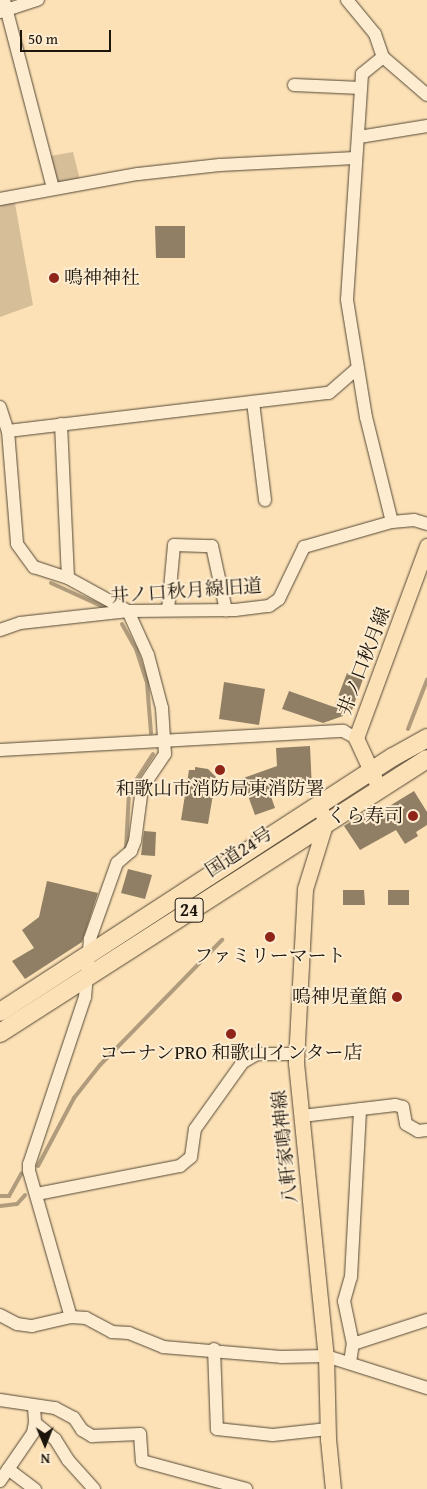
<!DOCTYPE html>
<html>
<head>
<meta charset="utf-8">
<style>
  body { margin:0 }
  #map { position:relative; width:427px; height:1489px; overflow:hidden; background:#fce1b6; font-family:"Gentium Book Plus","Noto Serif JP",serif }
  div>[style] { position:absolute }
  [style*='--x'] { left:calc(var(--x)*1px); top:calc(var(--y)*1px); width:calc(var(--w)*1px); rotate:calc(var(--a)*1deg) }
  .green>* { inset:0; background:#d6be99 }
  .stream>* { height:4px; margin:-2px; padding:0 2px; transform-origin:2px; border-radius:2px; background:#b09c7c }
  .building>* { inset:0; background:#907f64 }
  .roads { filter:drop-shadow(0 0 1px #544836) drop-shadow(0 0 1px #544836) }
  .minor>* { height:12px; margin:-6px; padding:0 6px; transform-origin:6px; border-radius:6px; background:#fdecd0 }
  .major>* { height:15px; margin:-7.5px; padding:0 7.5px; transform-origin:7.5px; border-radius:7.5px; background:#fce1b6 }
  .highway>* { height:18px; margin:-9px; padding:0 9px; transform-origin:9px; border-radius:9px; background:#fce1b6 }
  .dots>* { width:14px; height:14px; translate:-50% -50%; box-sizing:border-box; border:2px solid #fdecd0; border-radius:50% }
  span { translate:-50% -50%; white-space:nowrap; text-align:center; line-height:1.15; -webkit-text-stroke:4px #fdecd0; paint-order:stroke }
  .shield-label span { padding:1px 4px; background:#fdecd0; border:1px solid; border-radius:4px; -webkit-text-stroke-width:0 }
  .shield-label { font-size:18px; color:#1c150c; font-weight:700 }
  .poi-label { font-size:19px; color:#1c150c }
  .left { translate:0 -50%; text-align:left }
  .right { translate:-100% -50%; text-align:right }
  .street-label { font-size:19px; color:#1c150c }
  .north { position:absolute; left:20px; top:1419px; width:50px; height:50px; -webkit-text-stroke:4px #fdecd0; paint-order:stroke; rotate:179deg; font-size:14px; font-weight:700; line-height:20px; text-align:center; color:#1c150c }
  .north::after { content:''; display:block; margin:auto; width:18px; height:22px; background:#1c150c; clip-path:polygon(50% 0,100% 100%,50% 72%,0 100%) }
  .scale { position:absolute; left:20px; top:30px; width:91px; height:22px; box-sizing:border-box; border:2px solid #1c150c; border-top:0; padding-left:6px; font-size:15px; line-height:18px; white-space:nowrap; color:#1c150c; -webkit-text-stroke:4px #fdecd0; paint-order:stroke }
</style>
</head>
<body>
<div id="map">
  <div class="green">
    <div style="clip-path:polygon(73px 152px,80px 180px,52px 185px,44px 157px)"></div>
    <div style="clip-path:polygon(14px 198px,33px 305px,0 317px,0 202px)"></div>
  </div>
  <div class="stream">
    <div style="--x:51;--y:583;--w:63;--a:24.5"></div>
    <div style="--x:122;--y:624;--w:29;--a:61"></div>
    <div style="--x:136;--y:649;--w:36;--a:72"></div>
    <div style="--x:147;--y:683;--w:50;--a:85.4"></div>
    <div style="--x:408;--y:729;--w:53;--a:-68.8"></div>
    <div style="--x:126;--y:849;--w:58;--a:-87"></div>
    <div style="--x:129;--y:791;--w:44;--a:-57"></div>
    <div style="--x:38;--y:1166;--w:77;--a:-62.1"></div>
    <div style="--x:74;--y:1098;--w:42;--a:-51.8"></div>
    <div style="--x:100;--y:1065;--w:175;--a:-45.7"></div>
    <div style="--x:0;--y:1196;--w:9;--a:0"></div>
    <div style="--x:9;--y:1196;--w:26;--a:-61"></div>
    <div style="--x:0;--y:1206;--w:17;--a:-7"></div>
    <div style="--x:17;--y:1204;--w:12;--a:-48"></div>
  </div>
  <div class="building">
    <div style="clip-path:polygon(155px 226px,185px 226px,185px 258px,156px 258px)"></div>
    <div style="clip-path:polygon(347px 673px,363px 679px,351px 713px,345px 711px,343px 716px,323px 723px,282px 709px,289px 691px,334px 707px)"></div>
    <div style="clip-path:polygon(224px 682px,265px 689px,259px 725px,219px 719px)"></div>
    <div style="clip-path:polygon(310px 746px,312px 789px,269px 791px,275px 808px,255px 815px,247px 793px,240px 795px,235px 781px,277px 766px,276px 748px)"></div>
    <div style="clip-path:polygon(195px 767px,208px 769px,216px 777px,208px 824px,181px 820px,189px 770px,195px 770px)"></div>
    <div style="clip-path:polygon(414px 791px,427px 812px,427px 825px,416px 832px,418px 836px,405px 844px,396px 830px,360px 850px,344px 826px,369px 810px,373px 816px)"></div>
    <div style="clip-path:polygon(144px 831px,156px 832px,155px 856px,141px 855px)"></div>
    <div style="clip-path:polygon(128px 869px,152px 875px,145px 899px,121px 893px)"></div>
    <div style="clip-path:polygon(47px 881px,98px 893px,82px 942px,25px 979px,12px 961px,34px 948px,22px 930px,39px 917px)"></div>
    <div style="clip-path:polygon(343px 890px,364px 890px,365px 905px,343px 905px)"></div>
    <div style="clip-path:polygon(388px 890px,409px 890px,409px 905px,388px 905px)"></div>
  </div>
  <div class="roads">
    <div class="minor">
      <div style="--x:4;--y:0;--w:194;--a:75.4"></div>
      <div style="--x:347;--y:0;--w:44;--a:50.5"></div>
      <div style="--x:375;--y:34;--w:24;--a:71"></div>
      <div style="--x:383;--y:57;--w:27;--a:141"></div>
      <div style="--x:362;--y:74;--w:226;--a:93.8"></div>
      <div style="--x:347;--y:300;--w:119;--a:80.8"></div>
      <div style="--x:366;--y:417;--w:108;--a:76.1"></div>
      <div style="--x:0;--y:12;--w:40;--a:-18"></div>
      <div style="--x:383;--y:57;--w:58;--a:40.8"></div>
      <div style="--x:294;--y:85;--w:67;--a:2.6"></div>
      <div style="--x:359;--y:137;--w:69;--a:-9.2"></div>
      <div style="--x:0;--y:199;--w:140;--a:-10.3"></div>
      <div style="--x:138;--y:174;--w:82;--a:-6.3"></div>
      <div style="--x:220;--y:165;--w:135;--a:-3"></div>
      <div style="--x:253;--y:402;--w:99;--a:83"></div>
      <div style="--x:0;--y:407;--w:25;--a:72"></div>
      <div style="--x:8;--y:431;--w:113;--a:85.4"></div>
      <div style="--x:17;--y:544;--w:29;--a:54"></div>
      <div style="--x:34;--y:567;--w:36;--a:18"></div>
      <div style="--x:68;--y:578;--w:68;--a:28.8"></div>
      <div style="--x:128;--y:611;--w:48;--a:65.6"></div>
      <div style="--x:148;--y:655;--w:55;--a:75.2"></div>
      <div style="--x:162;--y:708;--w:46;--a:86.3"></div>
      <div style="--x:165;--y:754;--w:41;--a:124.1"></div>
      <div style="--x:142;--y:788;--w:53;--a:97.5"></div>
      <div style="--x:135;--y:841;--w:11;--a:112"></div>
      <div style="--x:131;--y:851;--w:18;--a:139"></div>
      <div style="--x:117;--y:863;--w:81;--a:109.6"></div>
      <div style="--x:90;--y:939;--w:58;--a:94.9"></div>
      <div style="--x:85;--y:997;--w:176;--a:108.5"></div>
      <div style="--x:29;--y:1164;--w:7;--a:90"></div>
      <div style="--x:29;--y:1171;--w:152;--a:74"></div>
      <div style="--x:61;--y:424;--w:154;--a:87.4"></div>
      <div style="--x:8;--y:431;--w:323;--a:-6.8"></div>
      <div style="--x:329;--y:393;--w:38;--a:-41"></div>
      <div style="--x:168;--y:610;--w:65;--a:-84.7"></div>
      <div style="--x:174;--y:545;--w:38;--a:2"></div>
      <div style="--x:212;--y:546;--w:66;--a:77.7"></div>
      <div style="--x:0;--y:630;--w:21;--a:-19"></div>
      <div style="--x:20;--y:623;--w:109;--a:-6.3"></div>
      <div style="--x:128;--y:611;--w:107;--a:-0.5"></div>
      <div style="--x:235;--y:610;--w:34;--a:-7"></div>
      <div style="--x:269;--y:606;--w:12;--a:-35"></div>
      <div style="--x:279;--y:599;--w:58;--a:-64.3"></div>
      <div style="--x:304;--y:547;--w:91;--a:-15.9"></div>
      <div style="--x:392;--y:522;--w:22;--a:-5"></div>
      <div style="--x:414;--y:520;--w:14;--a:17"></div>
      <div style="--x:0;--y:750;--w:344;--a:-3.2"></div>
      <div style="--x:343;--y:731;--w:15;--a:28"></div>
      <div style="--x:302;--y:1116;--w:94;--a:-6.7"></div>
      <div style="--x:395;--y:1105;--w:8;--a:14"></div>
      <div style="--x:403;--y:1107;--w:17;--a:80"></div>
      <div style="--x:406;--y:1124;--w:14;--a:30"></div>
      <div style="--x:418;--y:1131;--w:9;--a:-6"></div>
      <div style="--x:37;--y:1194;--w:146;--a:-11.1"></div>
      <div style="--x:180;--y:1166;--w:14;--a:-39"></div>
      <div style="--x:191;--y:1157;--w:28;--a:-82"></div>
      <div style="--x:195;--y:1129;--w:82;--a:-54.4"></div>
      <div style="--x:243;--y:1062;--w:16;--a:-30"></div>
      <div style="--x:257;--y:1054;--w:39;--a:0"></div>
      <div style="--x:0;--y:1315;--w:19;--a:28"></div>
      <div style="--x:17;--y:1324;--w:15;--a:8"></div>
      <div style="--x:32;--y:1326;--w:40;--a:-13"></div>
      <div style="--x:71;--y:1317;--w:15;--a:4"></div>
      <div style="--x:86;--y:1318;--w:30;--a:28"></div>
      <div style="--x:112;--y:1332;--w:17;--a:3"></div>
      <div style="--x:129;--y:1333;--w:37;--a:22"></div>
      <div style="--x:163;--y:1347;--w:118;--a:4.8"></div>
      <div style="--x:281;--y:1357;--w:45;--a:-1.3"></div>
      <div style="--x:326;--y:1356;--w:106;--a:17.6"></div>
      <div style="--x:353;--y:1344;--w:78;--a:-18"></div>
      <div style="--x:214;--y:1349;--w:80;--a:87.9"></div>
      <div style="--x:217;--y:1429;--w:56;--a:6.1"></div>
      <div style="--x:273;--y:1435;--w:55;--a:-6.2"></div>
      <div style="--x:350;--y:1362;--w:18;--a:-81"></div>
      <div style="--x:353;--y:1344;--w:44;--a:-101.8"></div>
      <div style="--x:344;--y:1301;--w:25;--a:-74"></div>
      <div style="--x:351;--y:1277;--w:168;--a:-86.9"></div>
      <div style="--x:0;--y:1400;--w:56;--a:8.3"></div>
      <div style="--x:55;--y:1408;--w:21;--a:28"></div>
      <div style="--x:74;--y:1418;--w:14;--a:56"></div>
      <div style="--x:82;--y:1430;--w:12;--a:31"></div>
      <div style="--x:92;--y:1436;--w:48;--a:-2.4"></div>
      <div style="--x:140;--y:1434;--w:27;--a:86"></div>
      <div style="--x:142;--y:1461;--w:108;--a:15.1"></div>
      <div style="--x:34;--y:1407;--w:16;--a:86"></div>
      <div style="--x:35;--y:1423;--w:26;--a:39"></div>
      <div style="--x:55;--y:1439;--w:25;--a:58"></div>
      <div style="--x:68;--y:1460;--w:39;--a:48"></div>
      <div style="--x:8;--y:1469;--w:34;--a:37"></div>
      <div style="--x:0;--y:1481;--w:58;--a:-55.5"></div>
      <div style="--x:33;--y:1433;--w:10;--a:-79"></div>
    </div>
    <div class="major">
      <div style="--x:379;--y:788;--w:55;--a:-114.7"></div>
      <div style="--x:356;--y:738;--w:205;--a:-69.7"></div>
      <div style="--x:318;--y:805;--w:18;--a:63"></div>
      <div style="--x:326;--y:821;--w:71;--a:107.2"></div>
      <div style="--x:305;--y:889;--w:174;--a:93"></div>
      <div style="--x:296;--y:1063;--w:295;--a:84.2"></div>
      <div style="--x:326;--y:1356;--w:83;--a:88.6"></div>
      <div style="--x:328;--y:1439;--w:50;--a:84.3"></div>
    </div>
    <div class="highway">
      <div style="--x:0;--y:1012;--w:468;--a:-33"></div>
      <div style="--x:393;--y:757;--w:39;--a:-29"></div>
      <div style="--x:0;--y:1033;--w:507;--a:-32.69"></div>
    </div>
  </div>
  <div class="dots">
    <div style="left:54px;top:278px;background:#8f2418"></div>
    <div style="left:220px;top:770px;background:#8f2418"></div>
    <div style="left:413px;top:816px;background:#8f2418"></div>
    <div style="left:270px;top:937px;background:#8f2418"></div>
    <div style="left:397px;top:997px;background:#8f2418"></div>
    <div style="left:231px;top:1034px;background:#8f2418"></div>
  </div>
  <div class="shield-label">
    <span style="left:189px;top:910px">24</span>
  </div>
  <div class="poi-label">
    <span class="left" style="left:64px;top:278px">鳴神神社</span>
    <span style="left:220px;top:789px">和歌山市消防局東消防署</span>
    <span class="right" style="left:403px;top:816px">くら寿司</span>
    <span style="left:270px;top:956px">ファミリーマート</span>
    <span class="right" style="left:387px;top:997px">嗚神児童館</span>
    <span style="left:231px;top:1053px">コーナンPRO 和歌山インター店</span>
  </div>
  <div class="street-label">
    <span style="left:186px;top:591px;rotate:-4deg">井ノ口秋月線旧道</span>
    <span style="left:364px;top:661px;rotate:-69deg">井ノ口秋月線</span>
    <span style="left:239px;top:852px;rotate:-33deg">国道24号</span>
    <span style="left:285px;top:1147px;rotate:-96deg">八軒家鳴神線</span>
  </div>
  <div class="north">N</div>
  <div class="scale">50 m</div>
</div>
</body>
</html>
